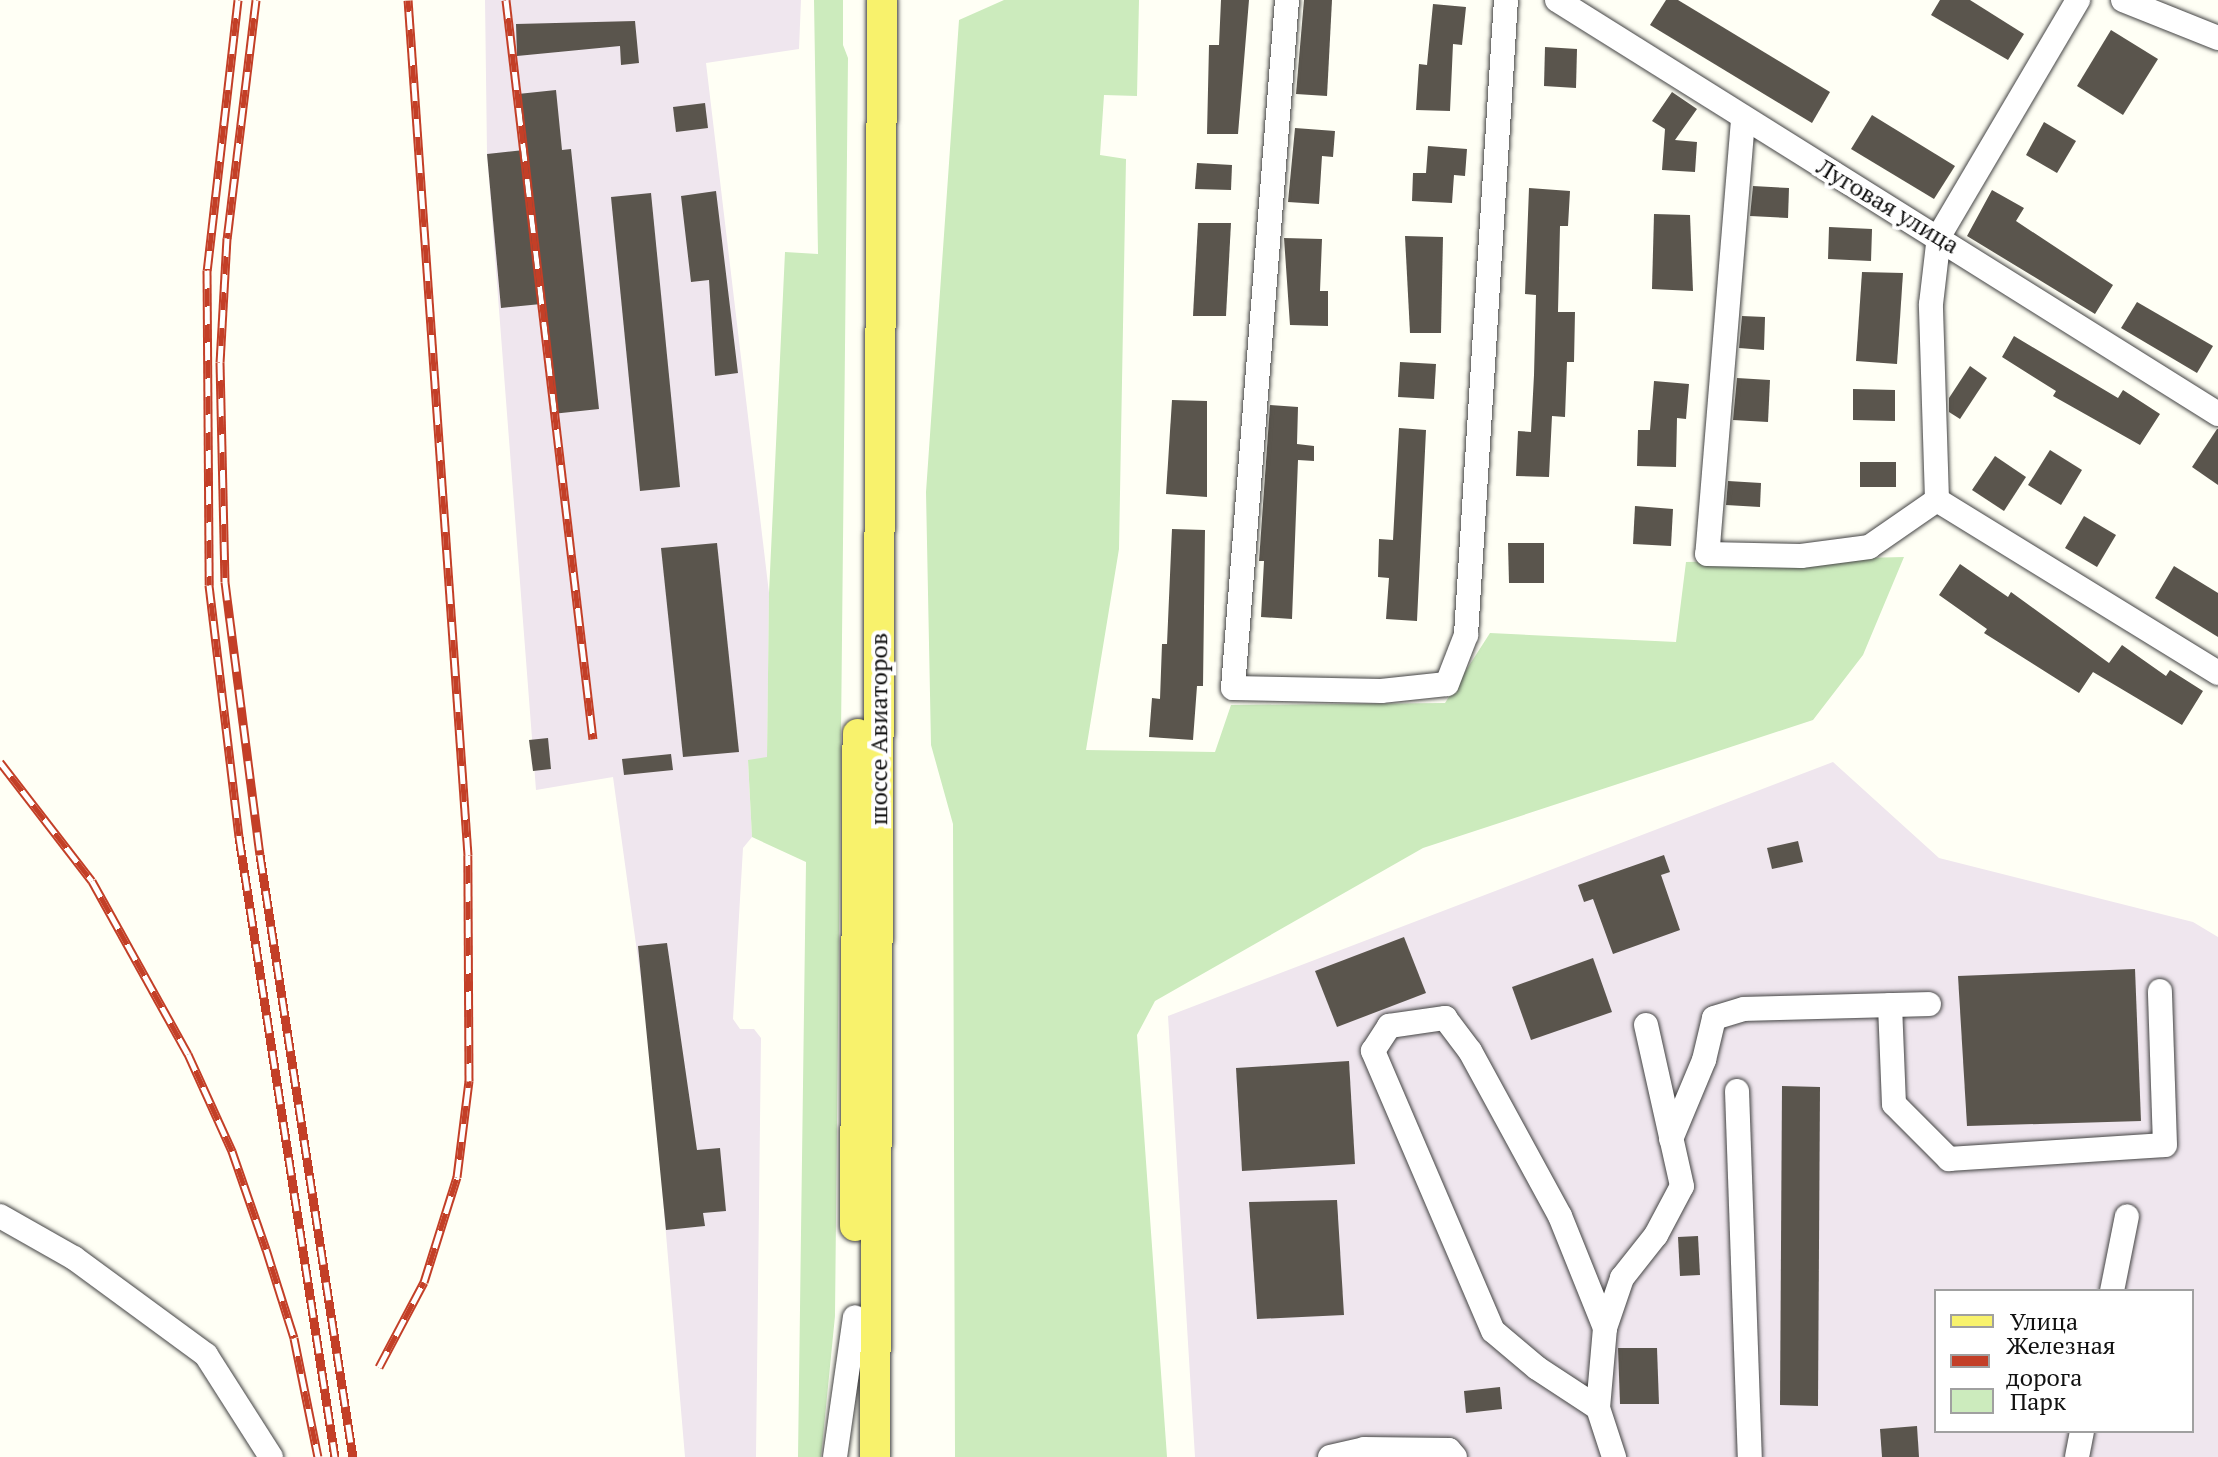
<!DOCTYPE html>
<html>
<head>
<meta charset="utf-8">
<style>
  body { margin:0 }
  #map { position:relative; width:2218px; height:1457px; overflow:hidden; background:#fffff5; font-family:"PT Serif",serif }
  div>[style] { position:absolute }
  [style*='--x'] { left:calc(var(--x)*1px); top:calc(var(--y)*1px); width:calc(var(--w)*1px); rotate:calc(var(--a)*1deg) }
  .industrial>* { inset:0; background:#efe6ee }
  .green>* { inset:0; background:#ccebbd }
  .building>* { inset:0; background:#5a554d }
  .roads { filter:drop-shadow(0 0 2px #444) drop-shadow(0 0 2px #444) }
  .minor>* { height:24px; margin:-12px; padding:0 12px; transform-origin:12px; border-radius:12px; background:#fff }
  .major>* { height:30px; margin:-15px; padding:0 15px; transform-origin:15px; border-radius:15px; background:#f8f26c }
  .rail>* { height:9px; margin-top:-4.5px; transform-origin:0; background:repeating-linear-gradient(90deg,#fff 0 18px,#c33f27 0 36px); box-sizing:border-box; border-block:2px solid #c33f27 }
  span { translate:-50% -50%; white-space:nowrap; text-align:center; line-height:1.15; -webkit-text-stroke:8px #fff; paint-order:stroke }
  .street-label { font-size:24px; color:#111 }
  .legend { position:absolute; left:1934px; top:1289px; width:260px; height:144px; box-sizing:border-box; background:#fff; border:2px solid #a0a0a0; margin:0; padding:10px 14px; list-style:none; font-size:24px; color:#111 }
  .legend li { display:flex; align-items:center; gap:16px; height:40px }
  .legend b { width:40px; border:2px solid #a0a0a0 }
</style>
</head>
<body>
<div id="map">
  <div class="industrial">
    <div style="clip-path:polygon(485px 0,801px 0,799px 49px,706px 63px,769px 593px,767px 758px,748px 761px,752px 837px,743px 848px,733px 1019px,740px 1029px,754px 1029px,761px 1038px,756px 1457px,685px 1457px,650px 1046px,613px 777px,536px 790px,487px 154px)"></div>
    <div style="clip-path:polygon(evenodd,1833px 762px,1939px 858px,2193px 922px,2218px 937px,2218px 1457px,1195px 1457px,1168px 1016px,1833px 762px,1936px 1291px,2192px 1291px,2192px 1431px,1936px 1431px,1936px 1291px)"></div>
  </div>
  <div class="green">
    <div style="clip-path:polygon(814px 0,843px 0,843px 45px,848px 58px,835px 1316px,821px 1457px,798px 1457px,806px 862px,752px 837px,748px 760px,767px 757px,769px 593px,785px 252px,818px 254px)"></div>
    <div style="clip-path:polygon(1004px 0,1139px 0,1137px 96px,1104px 95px,1100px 155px,1126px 159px,1119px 549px,1086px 750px,1215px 752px,1231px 705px,1445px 703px,1490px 633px,1676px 642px,1686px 562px,1904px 557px,1863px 655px,1813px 720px,1423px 848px,1155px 1001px,1137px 1035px,1167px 1457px,955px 1457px,953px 824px,931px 745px,926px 492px,959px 20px)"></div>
  </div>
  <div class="building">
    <div style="clip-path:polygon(1221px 0,1249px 0,1238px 134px,1207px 134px,1209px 45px,1219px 45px)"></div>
    <div style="clip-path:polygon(1304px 0,1332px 0,1327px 96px,1296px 94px)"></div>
    <div style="clip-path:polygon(1666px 0,1678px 0,1830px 92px,1812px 123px,1650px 25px)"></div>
    <div style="clip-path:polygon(1940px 0,1970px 0,2024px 34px,2008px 60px,1931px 15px)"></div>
    <div style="clip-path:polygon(1433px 4px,1466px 7px,1462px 45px,1453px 44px,1450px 111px,1416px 110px,1419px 64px,1427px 65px)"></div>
    <div style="clip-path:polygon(635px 21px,639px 63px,621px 65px,620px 46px,517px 56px,516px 24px)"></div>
    <div style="clip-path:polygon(2111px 30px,2158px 59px,2123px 115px,2077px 86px)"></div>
    <div style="clip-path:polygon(1545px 47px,1577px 49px,1576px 88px,1544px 86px)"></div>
    <div style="clip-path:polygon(556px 90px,562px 150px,571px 149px,599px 409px,552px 414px,541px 304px,501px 308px,487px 154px,524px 150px,518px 94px)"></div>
    <div style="clip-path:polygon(1672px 92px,1697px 109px,1675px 140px,1697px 142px,1695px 172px,1662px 170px,1665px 129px,1652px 121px)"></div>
    <div style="clip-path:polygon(705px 103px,708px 128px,676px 132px,673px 107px)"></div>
    <div style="clip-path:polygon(1872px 115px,1955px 166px,1934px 199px,1851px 149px)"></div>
    <div style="clip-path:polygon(2044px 122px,2076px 141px,2057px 173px,2026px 155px)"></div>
    <div style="clip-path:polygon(1295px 128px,1335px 131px,1333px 157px,1322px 156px,1319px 204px,1288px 202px)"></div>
    <div style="clip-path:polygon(1428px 146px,1467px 149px,1465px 176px,1454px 175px,1452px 203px,1412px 201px,1413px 173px,1426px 173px)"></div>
    <div style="clip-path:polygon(1197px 163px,1232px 165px,1231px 190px,1195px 189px)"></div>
    <div style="clip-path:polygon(1753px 186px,1789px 188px,1788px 218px,1750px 216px)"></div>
    <div style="clip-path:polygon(1529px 188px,1570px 191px,1568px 226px,1560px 226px,1558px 312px,1575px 312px,1574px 362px,1567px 362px,1565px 417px,1552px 416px,1549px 477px,1516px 476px,1518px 431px,1531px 432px,1534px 375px,1536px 295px,1525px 294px)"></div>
    <div style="clip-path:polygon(1992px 190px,2024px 208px,2016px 221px,2113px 285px,2095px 314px,1967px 236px)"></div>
    <div style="clip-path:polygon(716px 191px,738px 373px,715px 376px,709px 280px,691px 282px,681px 196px)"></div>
    <div style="clip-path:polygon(651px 193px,680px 487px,640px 491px,611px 197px)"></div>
    <div style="clip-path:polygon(1654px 214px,1690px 215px,1693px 291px,1652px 289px)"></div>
    <div style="clip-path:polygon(1198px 223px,1231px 223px,1226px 316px,1193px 316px)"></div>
    <div style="clip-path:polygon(1829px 227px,1872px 229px,1871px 261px,1828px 259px)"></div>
    <div style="clip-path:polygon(1405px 236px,1443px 237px,1441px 333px,1410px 333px)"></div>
    <div style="clip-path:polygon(1284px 238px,1322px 239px,1320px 291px,1328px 291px,1328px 326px,1290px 325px)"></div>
    <div style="clip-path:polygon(1862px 272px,1903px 273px,1897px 364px,1856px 361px)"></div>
    <div style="clip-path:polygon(2137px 302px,2213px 346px,2197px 373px,2121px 328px)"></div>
    <div style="clip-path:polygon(1742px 316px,1765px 317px,1764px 350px,1739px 348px)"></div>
    <div style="clip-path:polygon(2014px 336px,2118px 398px,2123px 390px,2160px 414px,2140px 445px,2053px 396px,2056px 391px,2002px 357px)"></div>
    <div style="clip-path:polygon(1400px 362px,1436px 364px,1434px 399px,1398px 397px)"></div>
    <div style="clip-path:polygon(1970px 366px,1987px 378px,1960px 419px,1949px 412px,1949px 398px)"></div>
    <div style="clip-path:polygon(1737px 378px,1770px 380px,1768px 422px,1733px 420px)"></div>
    <div style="clip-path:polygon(1654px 381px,1689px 384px,1686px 419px,1677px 418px,1676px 467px,1637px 466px,1638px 430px,1650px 430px)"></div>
    <div style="clip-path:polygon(1853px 389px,1895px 390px,1895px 421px,1853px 420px)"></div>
    <div style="clip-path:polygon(1172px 400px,1207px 401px,1207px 497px,1166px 494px)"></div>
    <div style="clip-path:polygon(1270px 405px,1298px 407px,1297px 444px,1314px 446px,1314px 461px,1298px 460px,1292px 619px,1261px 617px,1264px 561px,1259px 561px)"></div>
    <div style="clip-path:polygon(1399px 428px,1426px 430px,1417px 621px,1386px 619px,1389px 578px,1378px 577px,1379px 539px,1393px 540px)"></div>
    <div style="clip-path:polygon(2217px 429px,2218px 429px,2218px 485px,2192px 467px)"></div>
    <div style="clip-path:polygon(2050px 450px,2082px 470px,2061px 505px,2028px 485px)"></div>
    <div style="clip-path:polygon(1995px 456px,2026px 477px,2004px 511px,1972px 490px)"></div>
    <div style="clip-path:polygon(1860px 462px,1896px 462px,1896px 487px,1860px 487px)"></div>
    <div style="clip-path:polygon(1728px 481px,1761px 483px,1760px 507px,1726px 505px)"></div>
    <div style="clip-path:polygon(1635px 506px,1673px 509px,1671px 546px,1633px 544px)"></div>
    <div style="clip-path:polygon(2084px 516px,2116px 535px,2097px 567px,2065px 548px)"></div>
    <div style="clip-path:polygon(1172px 529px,1205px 530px,1203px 686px,1197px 686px,1193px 740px,1149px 737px,1152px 698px,1160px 699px,1162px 644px,1167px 644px)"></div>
    <div style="clip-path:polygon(717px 543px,739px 752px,683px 757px,661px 548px)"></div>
    <div style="clip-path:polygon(1508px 543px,1544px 543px,1544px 583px,1509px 583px)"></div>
    <div style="clip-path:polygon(1960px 564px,2008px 597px,2011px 592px,2109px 663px,2122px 645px,2166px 676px,2170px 670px,2203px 691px,2182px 725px,2093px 672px,2079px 693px,1984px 633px,1987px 629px,1939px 595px)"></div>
    <div style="clip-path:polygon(2174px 566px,2218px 593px,2218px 637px,2155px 598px)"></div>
    <div style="clip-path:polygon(548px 738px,551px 769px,533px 771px,529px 740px)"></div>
    <div style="clip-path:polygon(671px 754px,673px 770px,624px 775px,622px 759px)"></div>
    <div style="clip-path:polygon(1798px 841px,1803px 862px,1772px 869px,1767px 848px)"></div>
    <div style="clip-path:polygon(1664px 855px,1670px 872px,1661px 875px,1680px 930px,1613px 954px,1593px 899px,1584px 902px,1578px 885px)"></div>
    <div style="clip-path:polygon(1404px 937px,1426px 993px,1337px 1027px,1315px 971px)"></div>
    <div style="clip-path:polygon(667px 943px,697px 1150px,720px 1148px,726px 1211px,703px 1213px,705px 1226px,666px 1230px,638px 946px)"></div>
    <div style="clip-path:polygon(1593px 958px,1612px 1012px,1531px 1040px,1512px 987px)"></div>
    <div style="clip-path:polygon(2135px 969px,2141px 1121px,1967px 1126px,1958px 976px)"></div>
    <div style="clip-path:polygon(1349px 1061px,1355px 1164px,1242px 1171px,1236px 1068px)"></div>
    <div style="clip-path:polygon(1782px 1086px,1820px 1087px,1818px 1406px,1780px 1405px)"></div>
    <div style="clip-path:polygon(1337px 1200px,1344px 1315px,1257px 1319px,1249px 1202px)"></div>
    <div style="clip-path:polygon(1698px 1236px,1700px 1275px,1680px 1276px,1678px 1237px)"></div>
    <div style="clip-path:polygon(1618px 1348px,1657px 1348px,1659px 1404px,1620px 1404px)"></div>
    <div style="clip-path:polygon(1500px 1387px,1502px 1409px,1466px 1413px,1464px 1391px)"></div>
    <div style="clip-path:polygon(1917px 1426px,1919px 1457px,1882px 1457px,1880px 1429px)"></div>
  </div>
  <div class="roads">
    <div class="minor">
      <div style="--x:1287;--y:0;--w:690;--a:94.49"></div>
      <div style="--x:1233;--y:688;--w:148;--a:1.2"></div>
      <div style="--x:1381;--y:691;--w:66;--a:-6.1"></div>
      <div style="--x:1447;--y:684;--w:53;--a:-68.8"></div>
      <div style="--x:1466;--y:635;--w:636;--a:-86.4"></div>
      <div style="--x:1557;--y:0;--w:780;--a:32.06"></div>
      <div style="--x:2123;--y:0;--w:102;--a:21.8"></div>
      <div style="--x:1743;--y:120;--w:435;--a:94.7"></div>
      <div style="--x:1707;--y:554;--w:94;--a:1.2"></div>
      <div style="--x:1801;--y:556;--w:69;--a:-7.5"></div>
      <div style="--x:1869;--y:547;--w:83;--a:-34.7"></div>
      <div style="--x:1937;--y:500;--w:196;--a:-91.8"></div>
      <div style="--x:1931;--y:304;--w:68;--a:-83.3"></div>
      <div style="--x:1939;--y:236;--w:274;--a:-59.5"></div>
      <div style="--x:1937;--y:500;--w:330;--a:31.6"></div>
      <div style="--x:1890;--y:1005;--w:99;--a:87.7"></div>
      <div style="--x:1894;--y:1104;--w:78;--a:45"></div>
      <div style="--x:1949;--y:1159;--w:216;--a:-3.7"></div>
      <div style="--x:2165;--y:1145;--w:154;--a:-91.9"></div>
      <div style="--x:1737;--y:1091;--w:366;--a:88"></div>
      <div style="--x:1671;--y:1139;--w:86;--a:-67.3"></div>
      <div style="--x:1704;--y:1060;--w:43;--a:-76.6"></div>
      <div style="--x:1714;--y:1018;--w:31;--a:-17"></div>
      <div style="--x:1744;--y:1009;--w:185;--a:-1.5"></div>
      <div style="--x:0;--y:1216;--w:85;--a:29.6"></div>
      <div style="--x:74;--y:1258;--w:164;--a:36.3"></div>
      <div style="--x:206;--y:1355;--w:121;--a:57.5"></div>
      <div style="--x:2112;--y:1291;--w:76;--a:-78.7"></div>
      <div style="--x:1605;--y:1328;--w:53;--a:-71.2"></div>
      <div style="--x:1622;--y:1278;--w:55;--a:-51.7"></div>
      <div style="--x:1656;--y:1235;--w:55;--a:-62"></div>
      <div style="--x:1682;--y:1186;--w:165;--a:-102.6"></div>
      <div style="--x:1598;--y:1408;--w:73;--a:-146.7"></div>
      <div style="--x:1537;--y:1368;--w:57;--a:-139.9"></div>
      <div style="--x:1493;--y:1331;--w:305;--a:-113.2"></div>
      <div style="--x:1373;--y:1051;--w:30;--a:-57"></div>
      <div style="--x:1389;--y:1026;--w:57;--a:-8.1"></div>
      <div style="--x:1445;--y:1018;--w:41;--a:52.9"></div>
      <div style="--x:1470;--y:1051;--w:188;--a:61.4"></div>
      <div style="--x:1560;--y:1216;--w:121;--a:68.1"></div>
      <div style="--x:1605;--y:1328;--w:80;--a:95"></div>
      <div style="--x:1598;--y:1408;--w:52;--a:71.9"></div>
      <div style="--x:835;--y:1457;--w:141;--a:-81.9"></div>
      <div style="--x:1330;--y:1457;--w:35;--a:-13"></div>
      <div style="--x:1364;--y:1449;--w:85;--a:0.7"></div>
      <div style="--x:1449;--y:1450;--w:9;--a:49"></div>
      <div style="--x:2077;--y:1457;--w:26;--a:-79"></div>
    </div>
    <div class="major">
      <div style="--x:855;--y:1226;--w:492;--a:-89.7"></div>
      <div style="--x:875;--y:1457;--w:1457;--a:-89.72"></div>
    </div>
  </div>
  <div class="rail">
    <div style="--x:238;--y:0;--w:272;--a:96.5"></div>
    <div style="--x:207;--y:270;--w:315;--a:89.6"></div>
    <div style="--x:209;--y:585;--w:254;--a:83.2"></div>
    <div style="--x:239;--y:837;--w:627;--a:81.2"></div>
    <div style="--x:256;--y:0;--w:240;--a:96.9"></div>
    <div style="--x:227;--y:238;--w:124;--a:93.2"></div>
    <div style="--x:220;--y:362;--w:220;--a:88.7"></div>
    <div style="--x:225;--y:582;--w:275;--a:82.7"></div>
    <div style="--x:260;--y:855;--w:609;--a:81.22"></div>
    <div style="--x:506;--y:0;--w:744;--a:83.29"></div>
    <div style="--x:0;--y:762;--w:150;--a:52.3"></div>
    <div style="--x:92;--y:881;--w:198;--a:61"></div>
    <div style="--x:188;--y:1054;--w:107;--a:65.6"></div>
    <div style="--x:232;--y:1151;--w:104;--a:70.9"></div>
    <div style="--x:266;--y:1249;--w:93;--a:72.5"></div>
    <div style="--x:294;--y:1338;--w:121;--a:78.6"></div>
    <div style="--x:379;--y:1367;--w:96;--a:-62.1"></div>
    <div style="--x:424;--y:1282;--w:110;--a:-72.6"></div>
    <div style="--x:457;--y:1177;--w:97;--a:-82.9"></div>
    <div style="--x:469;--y:1081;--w:226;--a:-90.3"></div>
    <div style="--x:468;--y:855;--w:857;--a:-94.01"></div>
  </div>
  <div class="street-label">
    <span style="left:1888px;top:206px;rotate:31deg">Луговая улица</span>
    <span style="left:879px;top:729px;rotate:-90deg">шоссе Авиаторов</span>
  </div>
  <ul class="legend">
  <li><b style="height:10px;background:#f8f26c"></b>Улица</li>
  <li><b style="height:10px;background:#c33f27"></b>Железная дорога</li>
  <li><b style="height:22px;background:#ccebbd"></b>Парк</li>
  </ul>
</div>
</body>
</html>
